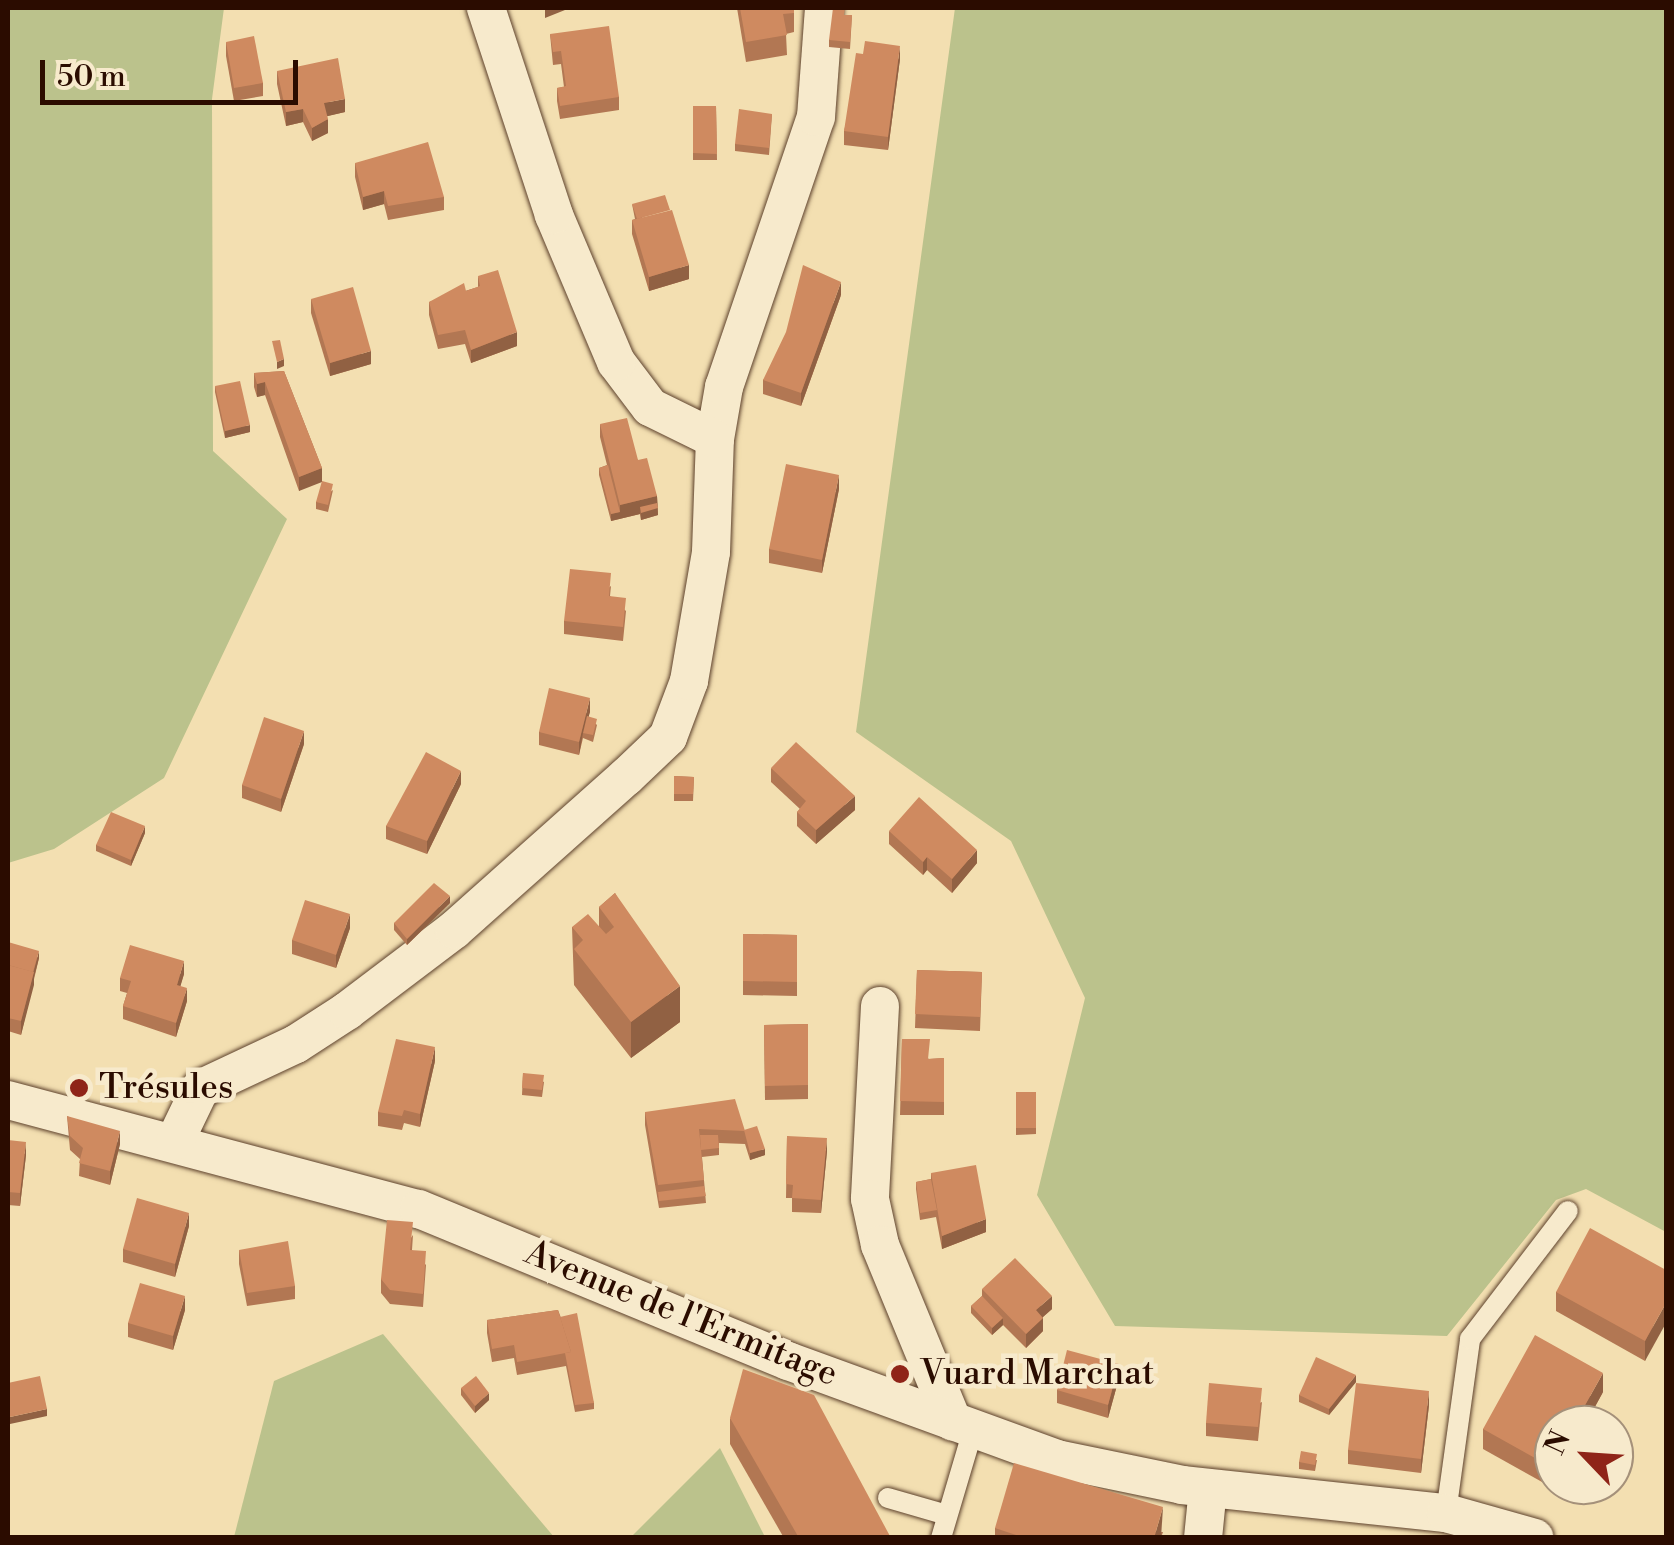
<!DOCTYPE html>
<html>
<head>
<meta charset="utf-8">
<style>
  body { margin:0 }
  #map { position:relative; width:1674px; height:1545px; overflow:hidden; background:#f3dfb1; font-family:"Libre Bodoni",serif }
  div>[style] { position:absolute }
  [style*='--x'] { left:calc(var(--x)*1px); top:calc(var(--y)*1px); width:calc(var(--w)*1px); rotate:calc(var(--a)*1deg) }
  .green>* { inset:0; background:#bbc28c }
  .roads { filter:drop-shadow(0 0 2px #5d412c) drop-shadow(0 0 2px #5d412c) }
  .service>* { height:20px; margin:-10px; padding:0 10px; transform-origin:10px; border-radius:10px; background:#f7eacc }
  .minor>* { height:38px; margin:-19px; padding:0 19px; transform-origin:19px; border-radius:19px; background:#f7eacc }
  .wall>* { inset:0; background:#b27753 }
  .shaded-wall>* { inset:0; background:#916143 }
  .building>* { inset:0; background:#cf8a60 }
  .dots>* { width:28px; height:28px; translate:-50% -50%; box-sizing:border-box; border:5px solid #f7eacc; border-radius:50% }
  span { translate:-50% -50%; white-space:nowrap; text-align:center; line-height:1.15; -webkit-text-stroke:9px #f7eacc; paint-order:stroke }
  .poi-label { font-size:35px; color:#2b0c00 }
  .left { translate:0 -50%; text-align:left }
  .street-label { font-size:35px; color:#2b0c00 }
  .frame { position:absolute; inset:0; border:10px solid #2b0c00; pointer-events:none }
  .north { position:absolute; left:1534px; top:1405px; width:100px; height:100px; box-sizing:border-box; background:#f7eacc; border:2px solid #a5917a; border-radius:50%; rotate:295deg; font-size:28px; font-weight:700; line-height:40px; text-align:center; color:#2b0c00 }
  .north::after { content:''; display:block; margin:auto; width:35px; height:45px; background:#8f2418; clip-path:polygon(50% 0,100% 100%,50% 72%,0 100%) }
  .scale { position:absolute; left:40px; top:60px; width:258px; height:45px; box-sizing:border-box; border:5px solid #2b0c00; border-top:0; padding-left:12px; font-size:30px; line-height:35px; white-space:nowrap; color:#2b0c00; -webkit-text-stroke:8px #f7eacc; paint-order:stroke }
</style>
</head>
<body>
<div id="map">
  <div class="green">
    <div style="clip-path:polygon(8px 8px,224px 8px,212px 99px,213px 451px,287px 519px,164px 778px,54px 849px,8px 863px)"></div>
    <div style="clip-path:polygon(955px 8px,1666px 8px,1666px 1232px,1586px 1189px,1556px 1200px,1447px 1336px,1115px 1326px,1037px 1195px,1085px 998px,1011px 841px,856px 732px)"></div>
    <div style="clip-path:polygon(383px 1334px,554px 1537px,234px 1537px,274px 1381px)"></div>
    <div style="clip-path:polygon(720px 1448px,765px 1537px,631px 1537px)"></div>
  </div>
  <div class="roads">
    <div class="service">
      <div style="--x:888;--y:1498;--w:61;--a:16.1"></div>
      <div style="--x:1446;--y:1513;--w:176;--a:-82.1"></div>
      <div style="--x:1470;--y:1339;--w:161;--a:-52.6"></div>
      <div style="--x:941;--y:1538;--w:113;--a:-73.5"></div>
    </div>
    <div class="minor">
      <div style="--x:715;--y:439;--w:53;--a:-80.2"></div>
      <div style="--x:724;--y:387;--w:285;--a:-71.2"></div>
      <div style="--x:816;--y:117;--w:109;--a:-85.8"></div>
      <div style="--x:880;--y:1006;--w:193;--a:93"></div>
      <div style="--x:870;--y:1199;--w:47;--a:77.7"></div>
      <div style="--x:880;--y:1245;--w:191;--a:67.6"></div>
      <div style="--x:8;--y:1100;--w:425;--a:14.9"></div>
      <div style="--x:419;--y:1209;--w:399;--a:22.4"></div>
      <div style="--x:788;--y:1361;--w:286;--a:20"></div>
      <div style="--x:1057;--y:1459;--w:128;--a:11.7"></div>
      <div style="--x:1182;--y:1485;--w:265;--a:6.1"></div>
      <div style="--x:1446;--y:1513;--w:92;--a:15.7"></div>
      <div style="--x:175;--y:1141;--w:58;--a:-64.3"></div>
      <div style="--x:200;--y:1089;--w:106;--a:-25.1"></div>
      <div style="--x:296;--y:1044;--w:61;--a:-32.9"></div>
      <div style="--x:347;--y:1011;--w:134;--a:-37.1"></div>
      <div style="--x:454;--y:930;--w:230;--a:-41.7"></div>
      <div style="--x:626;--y:777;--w:58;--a:-43.6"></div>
      <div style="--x:668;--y:737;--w:60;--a:-69.4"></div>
      <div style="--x:689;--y:681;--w:131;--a:-80.3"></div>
      <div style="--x:711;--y:552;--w:113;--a:-88"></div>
      <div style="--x:715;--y:439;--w:72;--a:-153.8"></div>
      <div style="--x:650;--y:407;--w:56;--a:-127.1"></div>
      <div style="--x:616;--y:362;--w:160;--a:-112.9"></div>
      <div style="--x:554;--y:215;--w:218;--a:-108.2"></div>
      <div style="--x:1203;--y:1538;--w:50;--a:-84.3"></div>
    </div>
  </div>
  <div class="wall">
    <div style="clip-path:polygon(737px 8px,794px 8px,794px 32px,786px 34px,787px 55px,746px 62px)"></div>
    <div style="clip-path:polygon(852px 15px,850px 49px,829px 47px,829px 40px)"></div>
    <div style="clip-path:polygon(550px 34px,619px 97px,619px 110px,560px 119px,557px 101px,557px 88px,564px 87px,561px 64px,553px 65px)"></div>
    <div style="clip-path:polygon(226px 42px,263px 83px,263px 96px,234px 101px,226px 56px)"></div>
    <div style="clip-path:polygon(863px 54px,900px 59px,888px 150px,844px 145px,844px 131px)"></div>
    <div style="clip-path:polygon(277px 71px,345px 112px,327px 116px,328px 133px,312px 141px,303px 122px,286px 126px,277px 84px)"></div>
    <div style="clip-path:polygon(693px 106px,716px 106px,717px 160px,693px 160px)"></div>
    <div style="clip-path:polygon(772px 114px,769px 155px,735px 151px,735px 144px)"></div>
    <div style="clip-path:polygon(355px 163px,444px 197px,444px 210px,388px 220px,384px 204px,363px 210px,355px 177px)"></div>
    <div style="clip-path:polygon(632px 204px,689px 279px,649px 291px,632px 234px,632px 220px,635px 219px)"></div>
    <div style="clip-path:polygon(478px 276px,517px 346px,471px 363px,465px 344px,438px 349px,429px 315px,429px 302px,478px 287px)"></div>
    <div style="clip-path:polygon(841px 295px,801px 406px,763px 394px,763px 380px)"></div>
    <div style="clip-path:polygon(311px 299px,371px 364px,330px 376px,311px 313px)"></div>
    <div style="clip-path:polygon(284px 371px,322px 468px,299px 491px,265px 395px,257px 397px,254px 387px,254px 373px)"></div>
    <div style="clip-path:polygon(215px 386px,250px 432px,225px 438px,215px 392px)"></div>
    <div style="clip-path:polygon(600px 424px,638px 460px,657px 496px,658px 515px,641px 520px,640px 514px,611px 521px,599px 475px,599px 468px,607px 465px,600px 437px)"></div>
    <div style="clip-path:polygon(839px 489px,822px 573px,769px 563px,769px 549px)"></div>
    <div style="clip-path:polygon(333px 490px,328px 512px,316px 509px,316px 502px)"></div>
    <div style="clip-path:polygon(611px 586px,610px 596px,626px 611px,623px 641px,564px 634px,564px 621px)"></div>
    <div style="clip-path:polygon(590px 712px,588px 716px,597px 725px,593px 742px,583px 738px,579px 755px,539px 745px,539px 732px)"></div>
    <div style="clip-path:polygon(304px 744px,281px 812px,242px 798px,242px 785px)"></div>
    <div style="clip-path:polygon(771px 768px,855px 810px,816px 844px,797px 826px,797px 812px,800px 809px,771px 782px)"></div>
    <div style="clip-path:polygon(674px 776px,694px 777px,693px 801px,674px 801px)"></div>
    <div style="clip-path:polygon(461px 784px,427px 854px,386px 839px,386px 826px)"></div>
    <div style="clip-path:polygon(889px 831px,977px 863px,952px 893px,927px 870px,923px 875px,889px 844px)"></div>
    <div style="clip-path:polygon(145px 833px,131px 866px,96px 851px,96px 845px)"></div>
    <div style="clip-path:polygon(615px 893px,680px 1022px,631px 1058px,574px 985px,572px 927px,599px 926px,599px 907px)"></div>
    <div style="clip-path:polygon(450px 903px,407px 945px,394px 930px,394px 923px)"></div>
    <div style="clip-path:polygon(350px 928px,336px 968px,292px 954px,292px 940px)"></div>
    <div style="clip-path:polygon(743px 934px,797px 935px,797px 996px,743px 995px)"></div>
    <div style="clip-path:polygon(8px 942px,39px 958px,21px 1035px,8px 1031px)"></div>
    <div style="clip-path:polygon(917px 970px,982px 972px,980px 1031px,915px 1028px)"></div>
    <div style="clip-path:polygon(184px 974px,180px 986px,187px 1001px,176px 1037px,123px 1019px,123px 1006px,127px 993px,120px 991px,120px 978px)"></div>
    <div style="clip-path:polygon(808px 1024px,808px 1099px,765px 1100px,764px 1025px)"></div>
    <div style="clip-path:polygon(902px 1039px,929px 1059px,944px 1058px,944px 1115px,900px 1115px)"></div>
    <div style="clip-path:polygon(435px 1061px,420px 1127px,404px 1123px,402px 1130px,378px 1126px,378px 1112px)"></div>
    <div style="clip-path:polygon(523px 1073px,544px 1082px,542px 1097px,522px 1095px)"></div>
    <div style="clip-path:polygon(1016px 1092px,1036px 1092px,1036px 1134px,1016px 1135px)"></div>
    <div style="clip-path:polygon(645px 1112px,744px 1130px,765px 1155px,750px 1160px,745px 1144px,719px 1143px,719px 1155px,702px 1157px,706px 1203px,659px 1208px,645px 1125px)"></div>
    <div style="clip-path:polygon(67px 1116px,120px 1144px,110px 1185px,79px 1176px,80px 1159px,70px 1150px)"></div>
    <div style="clip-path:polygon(787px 1136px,827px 1151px,821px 1213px,792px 1212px,792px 1198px,786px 1198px)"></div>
    <div style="clip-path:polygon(8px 1140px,26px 1155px,20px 1206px,8px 1205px)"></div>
    <div style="clip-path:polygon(931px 1173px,986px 1232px,942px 1249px,936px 1217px,920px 1220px,916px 1189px,916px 1182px,931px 1179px)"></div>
    <div style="clip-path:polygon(189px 1226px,175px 1277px,123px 1262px,123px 1249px)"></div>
    <div style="clip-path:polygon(413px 1235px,412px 1250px,426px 1265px,423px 1307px,390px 1304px,381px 1293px,381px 1279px)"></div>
    <div style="clip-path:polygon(239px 1250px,295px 1286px,295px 1299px,247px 1306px,239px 1264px)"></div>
    <div style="clip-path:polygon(1666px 1270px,1645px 1361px,1556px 1311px,1556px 1292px)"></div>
    <div style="clip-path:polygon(982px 1289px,1052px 1309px,1043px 1317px,1043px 1331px,1026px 1348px,1003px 1325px,992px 1335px,971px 1313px,971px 1306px,982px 1296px)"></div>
    <div style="clip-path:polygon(185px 1310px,173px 1350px,128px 1337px,128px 1323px)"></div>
    <div style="clip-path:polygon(558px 1310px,594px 1403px,594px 1409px,575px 1412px,566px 1366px,517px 1375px,514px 1358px,492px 1362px,487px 1333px,487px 1320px)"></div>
    <div style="clip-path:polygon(1119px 1378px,1108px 1418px,1057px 1403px,1057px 1390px)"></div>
    <div style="clip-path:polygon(1356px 1382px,1329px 1415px,1299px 1402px,1299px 1395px)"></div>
    <div style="clip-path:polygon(461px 1388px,489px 1400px,475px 1413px,461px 1395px)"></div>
    <div style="clip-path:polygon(1603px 1392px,1551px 1487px,1483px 1449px,1483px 1429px)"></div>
    <div style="clip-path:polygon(1262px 1402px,1258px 1441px,1206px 1436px,1206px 1423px)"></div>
    <div style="clip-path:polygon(1429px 1405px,1421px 1473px,1348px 1464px,1348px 1450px)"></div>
    <div style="clip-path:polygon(730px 1418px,891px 1538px,784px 1538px,730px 1444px)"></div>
    <div style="clip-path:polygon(1317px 1460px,1315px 1471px,1299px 1469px,1299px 1462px)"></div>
    <div style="clip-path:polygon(995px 1528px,1163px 1532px,1161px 1538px,995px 1538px)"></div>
  </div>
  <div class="shaded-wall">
    <div style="clip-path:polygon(545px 8px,570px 8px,545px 18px)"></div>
    <div style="clip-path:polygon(900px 46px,900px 59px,888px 150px,888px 137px)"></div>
    <div style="clip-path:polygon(345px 99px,345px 112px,324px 117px,324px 103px)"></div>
    <div style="clip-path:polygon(303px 109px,303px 122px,286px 126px,286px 112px)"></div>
    <div style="clip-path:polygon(328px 119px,328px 133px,312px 141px,312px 128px)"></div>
    <div style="clip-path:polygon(384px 191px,384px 204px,363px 210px,363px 197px)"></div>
    <div style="clip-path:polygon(689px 265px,689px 279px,649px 291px,649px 277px)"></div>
    <div style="clip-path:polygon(841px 282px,841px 295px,801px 406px,801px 393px)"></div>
    <div style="clip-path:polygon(517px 332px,517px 346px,471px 363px,471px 350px)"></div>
    <div style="clip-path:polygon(371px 351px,371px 364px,330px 376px,330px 363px)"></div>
    <div style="clip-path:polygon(284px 359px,284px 366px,277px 369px,277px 362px)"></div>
    <div style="clip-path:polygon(265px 382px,265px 395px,257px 397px,257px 384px)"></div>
    <div style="clip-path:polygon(250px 425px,250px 432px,225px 438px,225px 431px)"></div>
    <div style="clip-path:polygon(322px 468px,322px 482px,299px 491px,299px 477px)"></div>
    <div style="clip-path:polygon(839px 475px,839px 489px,822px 573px,822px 560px)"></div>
    <div style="clip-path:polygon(657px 496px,658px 515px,641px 520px,640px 507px,640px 514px,611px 521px,611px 514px,620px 512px,620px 505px)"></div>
    <div style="clip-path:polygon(590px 698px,590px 712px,584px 733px,583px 733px,579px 755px,579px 742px)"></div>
    <div style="clip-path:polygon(304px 731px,304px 744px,281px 812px,281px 799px)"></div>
    <div style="clip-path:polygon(461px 771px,461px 784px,427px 854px,427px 841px)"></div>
    <div style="clip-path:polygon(855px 796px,855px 810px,816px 844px,816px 830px)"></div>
    <div style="clip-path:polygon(145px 826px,145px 833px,131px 866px,131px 860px)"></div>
    <div style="clip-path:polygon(977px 850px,977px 863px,952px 893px,952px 879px)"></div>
    <div style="clip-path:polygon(927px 857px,927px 870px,923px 875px,923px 862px)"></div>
    <div style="clip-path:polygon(450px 896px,450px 903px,407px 945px,407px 939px)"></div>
    <div style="clip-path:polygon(350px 914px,350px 928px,336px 968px,336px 955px)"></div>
    <div style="clip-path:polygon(39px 951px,39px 958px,34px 977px,34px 985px,21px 1035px,21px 1021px)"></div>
    <div style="clip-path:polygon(184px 961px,184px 974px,177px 998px,177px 985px)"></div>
    <div style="clip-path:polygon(680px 986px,680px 1022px,631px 1058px,631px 1022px)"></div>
    <div style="clip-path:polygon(187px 988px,187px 1001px,176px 1037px,176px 1023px)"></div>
    <div style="clip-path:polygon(435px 1047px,435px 1061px,420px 1127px,420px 1114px)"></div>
    <div style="clip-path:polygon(120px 1131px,120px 1144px,110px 1185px,110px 1171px)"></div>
    <div style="clip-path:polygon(827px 1138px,827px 1151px,821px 1213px,821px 1200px)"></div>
    <div style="clip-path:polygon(26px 1142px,26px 1155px,20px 1206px,20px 1193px)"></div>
    <div style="clip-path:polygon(765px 1149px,765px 1155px,750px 1160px,750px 1153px)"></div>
    <div style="clip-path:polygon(189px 1213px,189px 1226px,175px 1277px,175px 1264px)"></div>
    <div style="clip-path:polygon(986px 1219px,986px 1232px,942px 1249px,942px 1236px)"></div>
    <div style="clip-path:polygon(185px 1296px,185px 1310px,173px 1350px,173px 1336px)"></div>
    <div style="clip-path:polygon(1052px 1296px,1052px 1309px,1036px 1323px,1036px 1310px)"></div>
    <div style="clip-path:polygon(1666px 1303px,1666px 1323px,1645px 1361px,1645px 1341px)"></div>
    <div style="clip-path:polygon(1003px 1318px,1003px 1325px,992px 1335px,992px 1328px)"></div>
    <div style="clip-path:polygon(1043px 1318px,1043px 1331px,1026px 1348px,1026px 1334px)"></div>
    <div style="clip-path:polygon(1119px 1364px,1119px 1378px,1108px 1418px,1108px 1405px)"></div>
    <div style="clip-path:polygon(1603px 1373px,1603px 1392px,1585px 1425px,1574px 1425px)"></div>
    <div style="clip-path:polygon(1356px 1375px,1356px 1382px,1329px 1415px,1329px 1409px)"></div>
    <div style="clip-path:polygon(1429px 1391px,1429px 1405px,1421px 1473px,1421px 1459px)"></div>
    <div style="clip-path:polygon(489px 1393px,489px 1400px,475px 1413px,475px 1406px)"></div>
    <div style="clip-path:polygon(47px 1409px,47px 1416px,10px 1424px,10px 1417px)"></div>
    <div style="clip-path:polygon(1554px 1462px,1554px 1481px,1551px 1487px,1551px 1467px)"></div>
    <div style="clip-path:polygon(1163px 1507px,1161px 1538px,1154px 1538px)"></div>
  </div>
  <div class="building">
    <div style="clip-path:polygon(740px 8px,794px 8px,794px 13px,783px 14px,787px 35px,746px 42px)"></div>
    <div style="clip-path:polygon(833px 8px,845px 8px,844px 15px,852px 15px,850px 42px,829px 40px)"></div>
    <div style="clip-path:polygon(609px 26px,619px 97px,560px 106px,557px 88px,566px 86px,561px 51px,553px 52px,550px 34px)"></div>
    <div style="clip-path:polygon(254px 36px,263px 83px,234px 88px,226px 42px)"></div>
    <div style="clip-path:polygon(865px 41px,900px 46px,888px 137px,844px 131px,856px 53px,863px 54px)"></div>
    <div style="clip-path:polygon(338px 58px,345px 99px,324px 103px,328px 119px,312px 128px,303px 109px,286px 112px,277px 71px)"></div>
    <div style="clip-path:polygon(693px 106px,716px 106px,717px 154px,693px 153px)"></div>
    <div style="clip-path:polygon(739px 109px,772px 114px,769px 148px,735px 144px)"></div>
    <div style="clip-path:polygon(428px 142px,444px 197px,388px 206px,384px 191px,363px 197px,355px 163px)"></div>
    <div style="clip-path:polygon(665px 195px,670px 210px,637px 219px,632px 204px)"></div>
    <div style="clip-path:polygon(672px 210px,689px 265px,649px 277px,632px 220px)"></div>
    <div style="clip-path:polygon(803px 265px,841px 282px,801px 393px,763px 380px,786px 332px)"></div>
    <div style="clip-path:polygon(498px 270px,517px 332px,471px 350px,465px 330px,438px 335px,429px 302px,464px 283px,466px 291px,480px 286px,478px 276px)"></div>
    <div style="clip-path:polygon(353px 287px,371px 351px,330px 363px,311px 299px)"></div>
    <div style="clip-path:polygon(280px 340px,284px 359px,277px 362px,272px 341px)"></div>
    <div style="clip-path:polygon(284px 371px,322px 468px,299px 477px,265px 382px,257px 384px,254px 373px)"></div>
    <div style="clip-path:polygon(240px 381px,250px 425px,225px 431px,215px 386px)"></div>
    <div style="clip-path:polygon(627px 418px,638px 460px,647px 458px,657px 496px,620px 505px,600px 424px)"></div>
    <div style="clip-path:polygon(786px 464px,839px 475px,822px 560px,769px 549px)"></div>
    <div style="clip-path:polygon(608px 465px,620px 512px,611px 514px,599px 468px)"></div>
    <div style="clip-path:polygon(322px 481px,333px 484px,328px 505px,316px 502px)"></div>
    <div style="clip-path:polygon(657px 503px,658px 508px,641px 513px,640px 507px)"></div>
    <div style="clip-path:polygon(570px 569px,611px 573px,609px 596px,626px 598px,623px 627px,564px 621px)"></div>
    <div style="clip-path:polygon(549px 688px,590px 698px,579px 742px,539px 732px)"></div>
    <div style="clip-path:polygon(587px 716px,597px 719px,593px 735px,583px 733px)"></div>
    <div style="clip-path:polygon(264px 717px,304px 731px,281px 799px,242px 785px)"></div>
    <div style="clip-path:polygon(796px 742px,855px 796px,816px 830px,797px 812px,806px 801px,771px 768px)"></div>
    <div style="clip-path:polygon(426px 752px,461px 771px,427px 841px,386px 826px)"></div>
    <div style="clip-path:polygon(674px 776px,694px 777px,693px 794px,674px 794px)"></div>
    <div style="clip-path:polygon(919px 797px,977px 850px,952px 879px,927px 857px,923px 862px,889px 831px)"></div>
    <div style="clip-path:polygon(111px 812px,145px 826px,131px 860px,96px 845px)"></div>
    <div style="clip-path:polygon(434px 883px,450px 896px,407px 939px,394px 923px)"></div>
    <div style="clip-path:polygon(615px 893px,680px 986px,631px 1022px,574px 949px,583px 940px,572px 927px,588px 914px,606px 934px,614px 927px,599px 907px)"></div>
    <div style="clip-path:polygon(305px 900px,350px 914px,336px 955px,292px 940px)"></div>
    <div style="clip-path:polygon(743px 934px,797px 935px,797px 982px,743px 981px)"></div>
    <div style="clip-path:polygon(8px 942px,39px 951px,33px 972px,8px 965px)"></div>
    <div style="clip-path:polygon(130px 945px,184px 961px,177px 985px,187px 988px,176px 1023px,123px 1006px,131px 981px,120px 978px)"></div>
    <div style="clip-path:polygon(8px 965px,34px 972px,21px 1021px,8px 1018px)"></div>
    <div style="clip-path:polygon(917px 970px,982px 972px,980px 1017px,915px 1014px)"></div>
    <div style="clip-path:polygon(808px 1024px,808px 1085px,765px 1086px,764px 1025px)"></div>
    <div style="clip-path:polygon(396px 1039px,435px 1047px,420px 1114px,404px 1110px,402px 1116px,378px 1112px)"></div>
    <div style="clip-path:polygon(902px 1039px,930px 1039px,928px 1059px,944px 1058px,944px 1102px,900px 1101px)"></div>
    <div style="clip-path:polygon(523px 1073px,544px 1075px,542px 1090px,522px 1088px)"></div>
    <div style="clip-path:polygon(1016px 1092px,1036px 1092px,1036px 1128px,1016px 1128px)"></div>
    <div style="clip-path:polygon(735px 1099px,745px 1131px,699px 1129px,704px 1180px,658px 1185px,645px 1112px)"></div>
    <div style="clip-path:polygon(67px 1116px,120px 1131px,110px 1171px,79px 1163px,83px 1148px,70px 1136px)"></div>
    <div style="clip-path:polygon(757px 1126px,765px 1149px,750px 1153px,744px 1130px)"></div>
    <div style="clip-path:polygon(700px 1135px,718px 1135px,719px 1148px,701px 1150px)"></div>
    <div style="clip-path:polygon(787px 1136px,827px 1138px,821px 1200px,792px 1198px,793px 1185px,786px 1184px)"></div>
    <div style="clip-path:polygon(8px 1140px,26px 1142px,20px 1193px,8px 1192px)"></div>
    <div style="clip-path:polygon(976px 1165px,986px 1219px,942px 1236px,931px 1173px)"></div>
    <div style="clip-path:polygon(931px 1179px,937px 1210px,920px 1213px,916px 1182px)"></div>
    <div style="clip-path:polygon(704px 1186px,706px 1196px,659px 1201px,658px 1192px)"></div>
    <div style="clip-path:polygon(137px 1198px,189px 1213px,175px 1264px,123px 1249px)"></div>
    <div style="clip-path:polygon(387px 1220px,413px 1222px,410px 1250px,426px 1251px,423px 1294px,390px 1290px,381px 1279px)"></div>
    <div style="clip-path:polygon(1590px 1228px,1666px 1270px,1666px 1303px,1645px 1341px,1556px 1292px)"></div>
    <div style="clip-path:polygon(288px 1241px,295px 1286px,247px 1293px,239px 1250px)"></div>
    <div style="clip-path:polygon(1015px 1258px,1052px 1296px,1036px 1310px,1043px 1318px,1026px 1334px,982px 1289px)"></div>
    <div style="clip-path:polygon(140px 1283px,185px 1296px,173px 1336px,128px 1323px)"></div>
    <div style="clip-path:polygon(982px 1296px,1003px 1318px,992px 1328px,971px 1306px)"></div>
    <div style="clip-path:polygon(558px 1310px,571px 1352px,517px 1362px,514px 1345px,492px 1349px,487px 1320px)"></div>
    <div style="clip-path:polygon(577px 1313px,594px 1403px,575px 1405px,565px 1353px,571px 1352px,560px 1317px)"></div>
    <div style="clip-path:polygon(1535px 1335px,1603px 1373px,1574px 1425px,1554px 1425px,1554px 1462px,1551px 1467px,1483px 1429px)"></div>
    <div style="clip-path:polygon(1067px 1350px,1119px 1364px,1108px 1405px,1057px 1390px)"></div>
    <div style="clip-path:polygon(1316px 1357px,1356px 1375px,1329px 1409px,1299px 1395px)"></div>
    <div style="clip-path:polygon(743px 1369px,814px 1395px,891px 1538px,799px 1538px,730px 1418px)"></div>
    <div style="clip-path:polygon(40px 1376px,47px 1409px,10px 1417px,8px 1407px,8px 1383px)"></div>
    <div style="clip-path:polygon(476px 1376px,489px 1393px,475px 1406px,461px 1388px)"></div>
    <div style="clip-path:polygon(1209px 1383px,1262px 1388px,1258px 1427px,1206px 1423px)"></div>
    <div style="clip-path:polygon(1356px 1383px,1429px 1391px,1421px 1459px,1348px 1450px)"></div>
    <div style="clip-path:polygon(1301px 1451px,1317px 1454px,1315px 1465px,1299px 1462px)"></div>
    <div style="clip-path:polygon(1014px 1463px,1163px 1507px,1154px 1538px,1025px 1538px,995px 1528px)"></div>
  </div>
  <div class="dots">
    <div style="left:79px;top:1088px;background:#8f2418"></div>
    <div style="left:900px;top:1374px;background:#8f2418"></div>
  </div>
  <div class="poi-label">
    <span class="left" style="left:99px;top:1088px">Trésules</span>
    <span class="left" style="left:920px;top:1374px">Vuard Marchat</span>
  </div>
  <div class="street-label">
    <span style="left:681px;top:1314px;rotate:22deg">Avenue de l'Ermitage</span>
  </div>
  <div class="frame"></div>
  <div class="north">N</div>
  <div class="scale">50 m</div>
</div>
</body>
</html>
